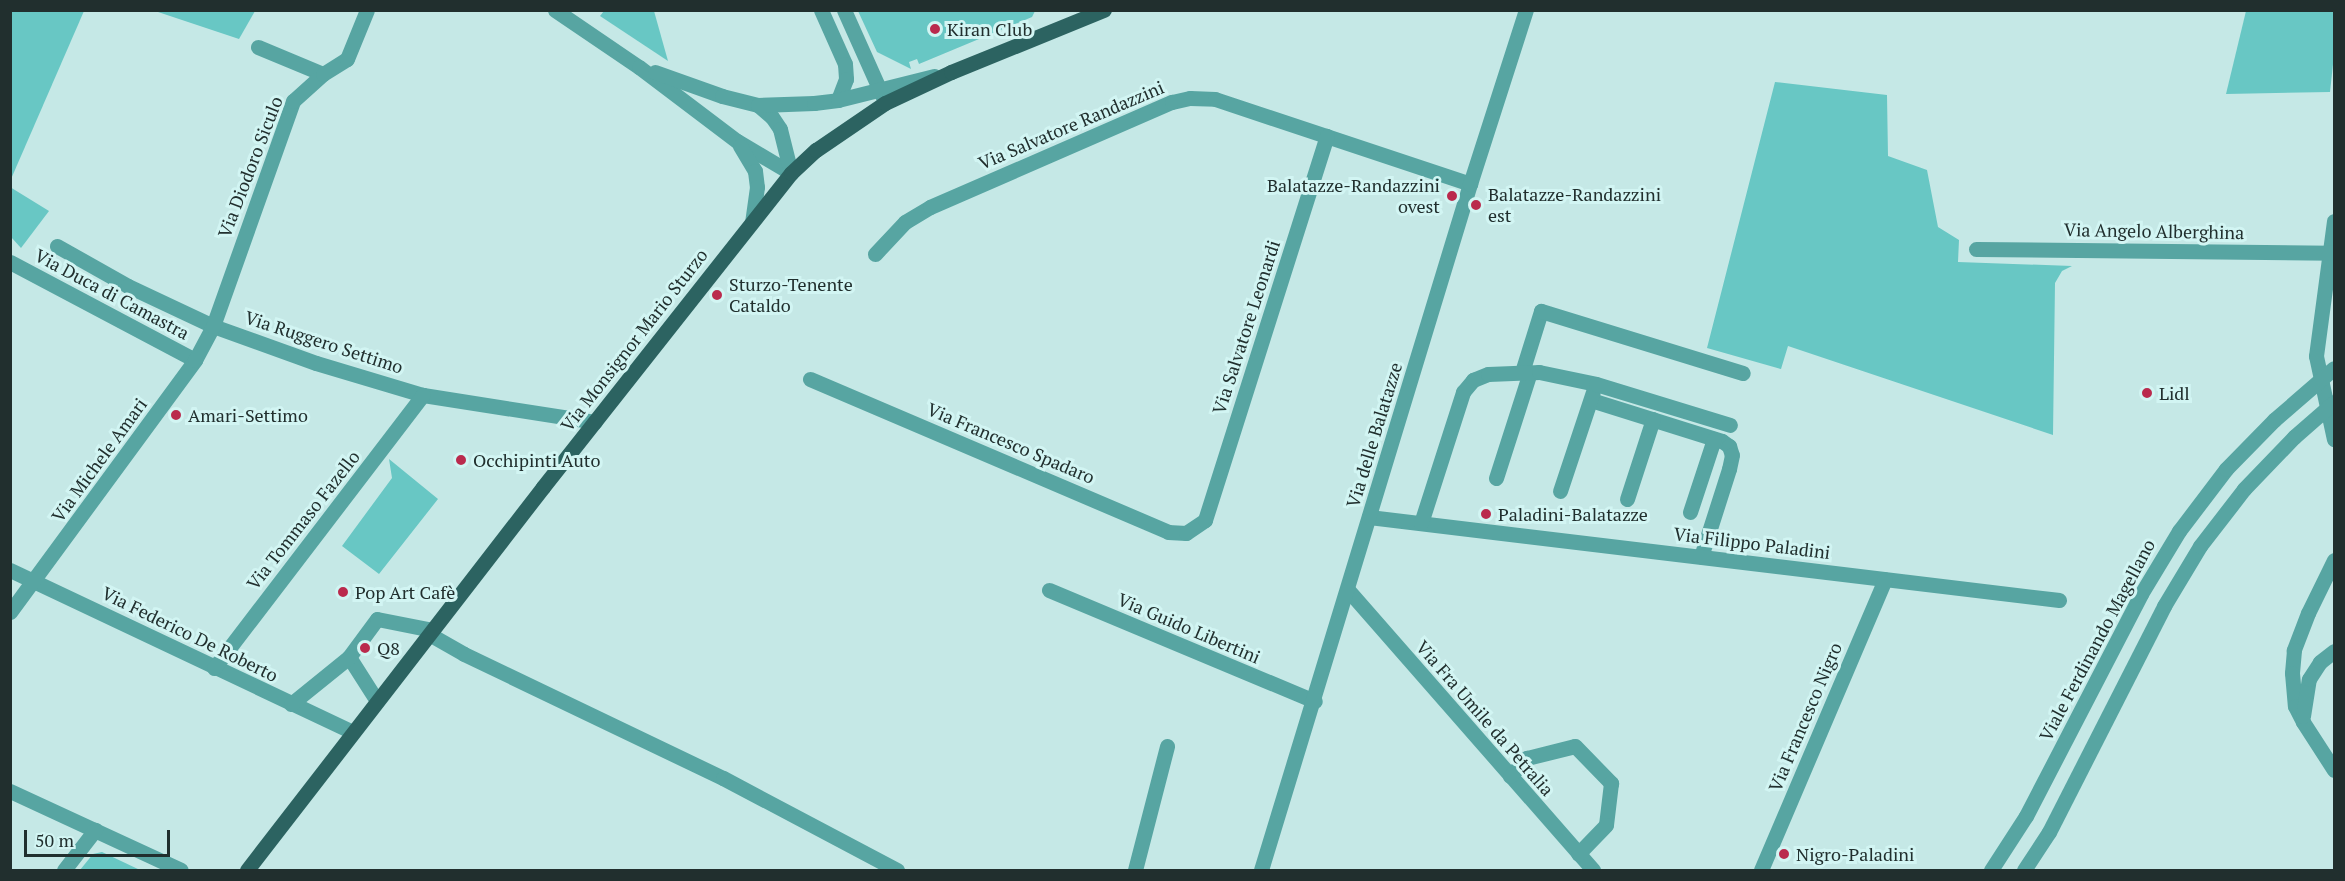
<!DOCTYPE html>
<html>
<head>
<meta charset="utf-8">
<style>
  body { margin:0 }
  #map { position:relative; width:2345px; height:881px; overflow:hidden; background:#c5e8e6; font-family:"PT Serif",serif }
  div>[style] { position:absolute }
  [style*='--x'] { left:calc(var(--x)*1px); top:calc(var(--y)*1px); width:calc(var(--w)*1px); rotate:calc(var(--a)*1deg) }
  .green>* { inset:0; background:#68c7c4 }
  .minor>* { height:15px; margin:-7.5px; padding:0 7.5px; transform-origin:7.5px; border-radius:7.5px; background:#57a5a2 }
  .major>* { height:15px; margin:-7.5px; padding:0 7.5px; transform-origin:7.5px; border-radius:7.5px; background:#2c6361 }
  .dots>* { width:16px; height:16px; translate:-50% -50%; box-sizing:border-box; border:3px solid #d2f5f3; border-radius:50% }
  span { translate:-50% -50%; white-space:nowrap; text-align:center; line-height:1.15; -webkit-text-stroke:6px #d2f5f3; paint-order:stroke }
  .poi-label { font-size:18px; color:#212f2e }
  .left { translate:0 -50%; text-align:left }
  .right { translate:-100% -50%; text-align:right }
  .street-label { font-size:18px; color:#212f2e }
  .frame { position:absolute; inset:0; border:12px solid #212f2e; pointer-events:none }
  .scale { position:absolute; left:24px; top:830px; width:146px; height:27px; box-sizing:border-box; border:3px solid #212f2e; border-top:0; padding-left:8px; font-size:18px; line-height:21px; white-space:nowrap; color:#212f2e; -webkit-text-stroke:4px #d2f5f3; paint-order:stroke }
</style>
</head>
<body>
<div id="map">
  <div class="green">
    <div style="clip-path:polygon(11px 10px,84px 11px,11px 179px,10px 11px)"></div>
    <div style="clip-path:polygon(155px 11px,255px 11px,239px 39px)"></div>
    <div style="clip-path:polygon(604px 11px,654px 11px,668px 61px,600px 16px)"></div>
    <div style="clip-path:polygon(858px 11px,1035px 11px,1032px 17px,919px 64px,917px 59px,909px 62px,911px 69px,877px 52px)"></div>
    <div style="clip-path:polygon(2246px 11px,2334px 11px,2334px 55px,2330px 92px,2226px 94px)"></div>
    <div style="clip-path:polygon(1775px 82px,1887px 95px,1888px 156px,1927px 170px,1938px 227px,1959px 240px,1958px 262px,2072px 266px,2062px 271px,2055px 283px,2053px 435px,1788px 346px,1781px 369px,1707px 348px)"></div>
    <div style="clip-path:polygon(10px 187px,49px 211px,21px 248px,11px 237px)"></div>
    <div style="clip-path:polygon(389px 459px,438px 499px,379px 574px,342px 546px,392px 478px)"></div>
    <div style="clip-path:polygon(102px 852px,140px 870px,80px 870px,93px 854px)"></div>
  </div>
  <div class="minor">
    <div style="--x:555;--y:10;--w:102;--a:34.2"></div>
    <div style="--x:639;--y:67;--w:123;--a:37.1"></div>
    <div style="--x:737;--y:141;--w:63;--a:30.7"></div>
    <div style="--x:821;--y:10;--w:59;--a:66"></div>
    <div style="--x:845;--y:64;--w:15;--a:86"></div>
    <div style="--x:846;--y:79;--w:22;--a:111"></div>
    <div style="--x:844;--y:10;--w:95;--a:65.9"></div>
    <div style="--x:258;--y:47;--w:70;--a:22.6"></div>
    <div style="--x:655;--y:72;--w:71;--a:19.7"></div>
    <div style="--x:722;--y:96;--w:37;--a:14"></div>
    <div style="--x:758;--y:105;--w:18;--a:41"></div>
    <div style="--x:772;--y:117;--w:14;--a:56"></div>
    <div style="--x:780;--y:129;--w:45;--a:76"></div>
    <div style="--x:758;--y:105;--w:56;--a:-2"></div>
    <div style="--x:814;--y:103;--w:24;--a:-7"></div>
    <div style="--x:838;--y:100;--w:99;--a:-14"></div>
    <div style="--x:740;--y:146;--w:29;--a:59"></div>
    <div style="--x:755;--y:171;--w:16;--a:83"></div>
    <div style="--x:757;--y:187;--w:34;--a:98"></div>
    <div style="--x:2334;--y:221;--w:136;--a:97.6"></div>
    <div style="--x:2316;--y:356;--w:85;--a:77.8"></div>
    <div style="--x:57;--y:246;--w:81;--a:29.4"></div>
    <div style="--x:128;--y:286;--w:94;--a:25.2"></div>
    <div style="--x:213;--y:326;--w:109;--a:19.8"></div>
    <div style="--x:316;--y:363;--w:112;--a:16.7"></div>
    <div style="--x:423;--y:395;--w:174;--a:8.9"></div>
    <div style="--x:1976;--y:249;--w:355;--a:0.6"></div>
    <div style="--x:875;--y:254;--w:44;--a:-46.8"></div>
    <div style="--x:905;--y:222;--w:29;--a:-31"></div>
    <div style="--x:930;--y:207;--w:264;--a:-23.5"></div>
    <div style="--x:1172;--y:102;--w:18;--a:-13"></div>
    <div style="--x:1190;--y:98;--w:25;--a:2"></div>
    <div style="--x:1215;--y:99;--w:269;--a:18.4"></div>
    <div style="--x:10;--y:262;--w:209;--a:27.9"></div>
    <div style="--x:1522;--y:372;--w:64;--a:-72.7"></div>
    <div style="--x:1541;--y:311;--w:211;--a:17.1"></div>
    <div style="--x:810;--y:379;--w:389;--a:23.1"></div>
    <div style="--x:1168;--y:532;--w:18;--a:3"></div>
    <div style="--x:1186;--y:533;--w:23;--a:-34"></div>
    <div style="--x:1205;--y:520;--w:403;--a:-72.4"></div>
    <div style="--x:1591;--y:400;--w:137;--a:17.4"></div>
    <div style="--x:1722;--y:441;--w:9;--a:36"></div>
    <div style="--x:1729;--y:446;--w:9;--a:72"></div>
    <div style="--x:1732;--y:455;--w:14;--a:102"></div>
    <div style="--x:1729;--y:469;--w:92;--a:107.7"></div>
    <div style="--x:1496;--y:478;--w:111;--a:-72.2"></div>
    <div style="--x:1560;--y:491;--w:104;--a:-71.6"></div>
    <div style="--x:1627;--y:499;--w:84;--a:-72"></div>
    <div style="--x:1690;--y:512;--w:77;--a:-71.8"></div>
    <div style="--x:1369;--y:517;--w:695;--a:6.86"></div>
    <div style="--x:1421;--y:523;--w:138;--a:-72.2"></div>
    <div style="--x:1463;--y:392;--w:16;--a:-50"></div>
    <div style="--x:1473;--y:380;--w:16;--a:-22"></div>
    <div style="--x:1488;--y:374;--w:51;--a:-2.2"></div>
    <div style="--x:1539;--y:372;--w:58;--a:11.9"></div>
    <div style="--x:1596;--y:384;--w:140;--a:17"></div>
    <div style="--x:2334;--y:560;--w:59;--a:116.1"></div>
    <div style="--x:2308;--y:613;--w:40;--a:111"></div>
    <div style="--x:2294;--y:650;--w:23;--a:95"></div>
    <div style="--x:2292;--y:673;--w:33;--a:85"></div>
    <div style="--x:2295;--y:706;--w:18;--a:63"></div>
    <div style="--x:2303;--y:722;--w:57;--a:57.1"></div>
    <div style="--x:10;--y:570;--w:379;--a:25.3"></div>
    <div style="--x:1049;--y:590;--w:288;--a:22.7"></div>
    <div style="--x:1348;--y:590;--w:372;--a:48.8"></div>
    <div style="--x:10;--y:612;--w:313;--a:-53.7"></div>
    <div style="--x:195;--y:360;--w:38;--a:-62"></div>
    <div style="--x:213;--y:326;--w:239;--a:-70.4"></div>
    <div style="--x:293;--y:101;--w:40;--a:-42"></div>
    <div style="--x:323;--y:74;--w:28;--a:-32"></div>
    <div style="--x:347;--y:59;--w:53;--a:-67.8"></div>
    <div style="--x:429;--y:634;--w:40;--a:29.7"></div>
    <div style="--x:464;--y:654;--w:287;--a:25.6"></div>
    <div style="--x:723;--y:778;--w:197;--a:27.9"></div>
    <div style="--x:214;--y:668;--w:344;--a:-52.6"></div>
    <div style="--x:377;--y:701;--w:52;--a:-122.5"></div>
    <div style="--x:349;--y:657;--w:47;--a:-53.6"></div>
    <div style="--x:377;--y:619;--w:56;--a:11.3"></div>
    <div style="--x:291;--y:704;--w:75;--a:-39"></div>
    <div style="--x:2303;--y:716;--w:37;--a:-81"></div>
    <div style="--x:2309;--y:679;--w:20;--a:-57"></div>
    <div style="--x:2320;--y:662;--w:18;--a:-38"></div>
    <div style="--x:1510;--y:776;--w:25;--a:-47"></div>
    <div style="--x:1527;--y:758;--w:49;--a:-14"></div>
    <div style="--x:1575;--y:746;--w:52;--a:45.8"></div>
    <div style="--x:1611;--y:783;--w:42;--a:96.8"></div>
    <div style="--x:1606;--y:825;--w:40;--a:134"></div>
    <div style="--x:10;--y:791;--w:188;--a:24.8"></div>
    <div style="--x:64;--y:870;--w:51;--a:-52.2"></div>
    <div style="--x:1135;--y:870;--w:128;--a:-75.5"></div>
    <div style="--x:1261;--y:870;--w:717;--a:-73.06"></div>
    <div style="--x:1470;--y:184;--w:183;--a:-72.2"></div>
    <div style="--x:1761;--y:870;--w:316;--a:-66.9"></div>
    <div style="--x:1991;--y:870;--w:64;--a:-57.1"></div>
    <div style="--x:2026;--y:816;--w:250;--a:-62.6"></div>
    <div style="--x:2141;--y:594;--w:74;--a:-58.9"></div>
    <div style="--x:2179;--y:531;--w:78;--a:-52.8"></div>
    <div style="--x:2226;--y:469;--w:69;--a:-45.6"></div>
    <div style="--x:2274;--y:420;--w:79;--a:-40.9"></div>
    <div style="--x:2024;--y:870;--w:45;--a:-56.7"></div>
    <div style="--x:2049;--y:832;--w:254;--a:-63"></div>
    <div style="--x:2164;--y:606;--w:70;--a:-59"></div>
    <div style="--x:2200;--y:546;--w:72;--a:-52.3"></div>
    <div style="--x:2244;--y:489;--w:72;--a:-46.1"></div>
    <div style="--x:2294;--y:437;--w:53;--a:-41.2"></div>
  </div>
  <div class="major">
    <div style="--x:247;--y:870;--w:484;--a:-52.3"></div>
    <div style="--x:543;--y:487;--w:400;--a:-51.7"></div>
    <div style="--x:791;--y:173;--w:34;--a:-43"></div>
    <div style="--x:816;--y:150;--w:83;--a:-34.3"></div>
    <div style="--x:885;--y:103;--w:73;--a:-25.2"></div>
    <div style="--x:951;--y:72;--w:165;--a:-22.1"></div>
  </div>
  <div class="dots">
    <div style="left:935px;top:29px;background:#ba2a4d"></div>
    <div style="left:1452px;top:196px;background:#ba2a4d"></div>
    <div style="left:1476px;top:205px;background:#ba2a4d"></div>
    <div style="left:717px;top:295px;background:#ba2a4d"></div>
    <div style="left:2147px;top:393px;background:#ba2a4d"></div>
    <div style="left:176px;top:415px;background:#ba2a4d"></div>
    <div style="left:461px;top:460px;background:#ba2a4d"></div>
    <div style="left:1486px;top:514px;background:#ba2a4d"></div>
    <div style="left:343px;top:592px;background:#ba2a4d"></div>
    <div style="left:365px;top:648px;background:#ba2a4d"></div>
    <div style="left:1784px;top:854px;background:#ba2a4d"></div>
  </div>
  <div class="poi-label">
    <span class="left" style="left:947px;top:29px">Kiran Club</span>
    <span class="right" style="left:1440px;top:196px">Balatazze-Randazzini<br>ovest</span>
    <span class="left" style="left:1488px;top:205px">Balatazze-Randazzini<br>est</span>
    <span class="left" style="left:729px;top:295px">Sturzo-Tenente<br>Cataldo</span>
    <span class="left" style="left:2159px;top:393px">Lidl</span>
    <span class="left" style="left:188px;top:415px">Amari-Settimo</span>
    <span class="left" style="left:473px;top:460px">Occhipinti Auto</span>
    <span class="left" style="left:1498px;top:514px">Paladini-Balatazze</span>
    <span class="left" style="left:355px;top:592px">Pop Art Cafè</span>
    <span class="left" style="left:377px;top:648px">Q8</span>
    <span class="left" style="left:1796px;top:854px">Nigro-Paladini</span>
  </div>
  <div class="street-label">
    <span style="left:1071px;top:125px;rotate:-23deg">Via Salvatore Randazzini</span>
    <span style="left:250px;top:167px;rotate:-69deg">Via Diodoro Siculo</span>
    <span style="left:2154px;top:231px;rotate:1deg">Via Angelo Alberghina</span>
    <span style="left:112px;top:294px;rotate:28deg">Via Duca di Camastra</span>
    <span style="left:1246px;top:327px;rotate:-72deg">Via Salvatore Leonardi</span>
    <span style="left:634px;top:340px;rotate:-52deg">Via Monsignor Mario Sturzo</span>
    <span style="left:324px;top:342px;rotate:18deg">Via Ruggero Settimo</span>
    <span style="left:1374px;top:435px;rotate:-73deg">Via delle Balatazze</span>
    <span style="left:1011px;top:443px;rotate:23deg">Via Francesco Spadaro</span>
    <span style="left:99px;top:460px;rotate:-54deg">Via Michele Amari</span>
    <span style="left:303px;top:520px;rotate:-52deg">Via Tommaso Fazello</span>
    <span style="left:1752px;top:543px;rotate:7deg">Via Filippo Paladini</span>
    <span style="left:1189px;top:628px;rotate:23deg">Via Guido Libertini</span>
    <span style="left:190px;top:634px;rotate:26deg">Via Federico De Roberto</span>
    <span style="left:2097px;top:640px;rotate:-62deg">Viale Ferdinando Magellano</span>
    <span style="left:1805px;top:717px;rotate:-67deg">Via Francesco Nigro</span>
    <span style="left:1485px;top:718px;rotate:49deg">Via Fra Umile da Petralia</span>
  </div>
  <div class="frame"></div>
  <div class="scale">50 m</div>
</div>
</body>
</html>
